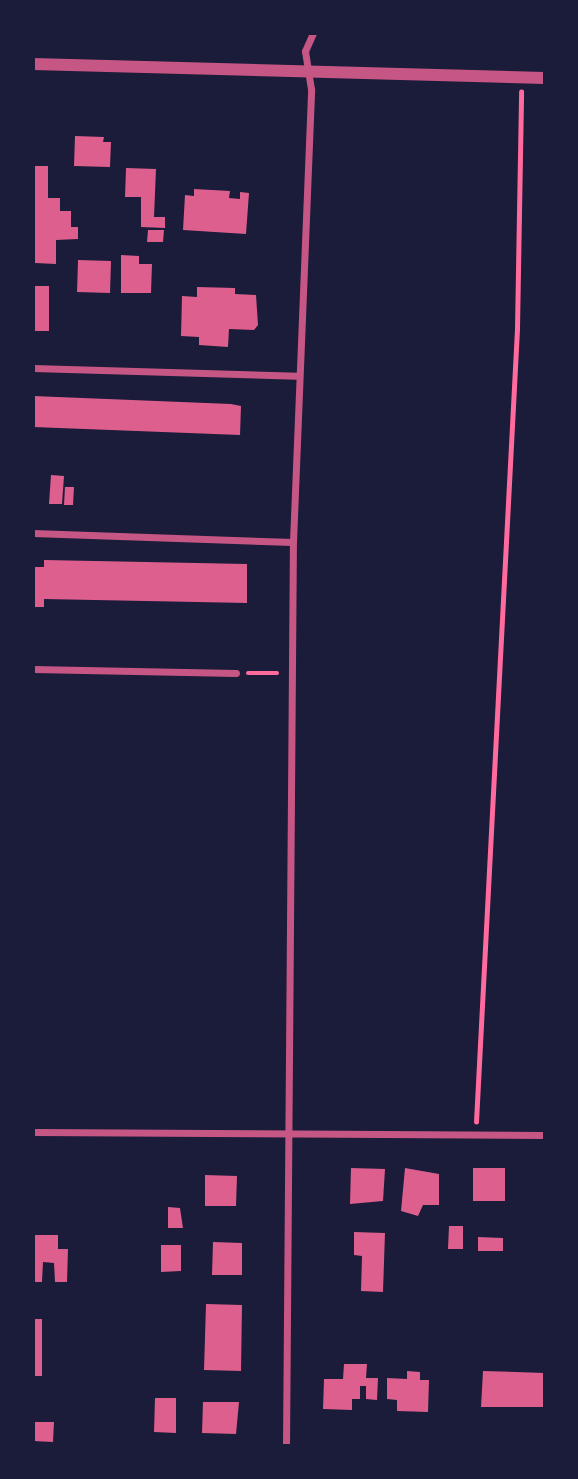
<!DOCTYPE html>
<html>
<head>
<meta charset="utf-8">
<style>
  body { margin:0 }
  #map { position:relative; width:578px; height:1479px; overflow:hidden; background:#1b1b3a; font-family:"Varela Round",sans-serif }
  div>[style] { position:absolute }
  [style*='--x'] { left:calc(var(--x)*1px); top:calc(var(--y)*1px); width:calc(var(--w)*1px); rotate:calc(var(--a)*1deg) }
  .building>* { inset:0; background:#dd5f8e }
  .path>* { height:4.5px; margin:-2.25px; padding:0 2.25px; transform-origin:2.25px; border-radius:2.25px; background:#ff6b9d }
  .minor>* { height:7px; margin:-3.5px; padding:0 3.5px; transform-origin:3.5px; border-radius:3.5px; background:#c65784 }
  .tertiary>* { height:12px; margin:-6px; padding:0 6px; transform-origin:6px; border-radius:6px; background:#c65784 }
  span { translate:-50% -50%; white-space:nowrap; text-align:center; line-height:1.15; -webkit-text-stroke:5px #1b1b3a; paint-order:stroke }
  .frame { position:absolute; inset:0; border:35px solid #1b1b3a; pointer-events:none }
</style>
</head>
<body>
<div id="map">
  <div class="building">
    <div style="clip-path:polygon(75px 136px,104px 137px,103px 142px,111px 142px,110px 167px,74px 166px)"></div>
    <div style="clip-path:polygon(33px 166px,48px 166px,48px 198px,60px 198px,60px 211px,71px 211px,71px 227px,78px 227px,78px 239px,56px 240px,56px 264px,35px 263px)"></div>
    <div style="clip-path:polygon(126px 168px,156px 169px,154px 217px,165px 217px,165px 228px,141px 227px,141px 197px,125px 197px)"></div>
    <div style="clip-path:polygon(194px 189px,230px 191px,229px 198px,240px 199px,240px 192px,249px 193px,246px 234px,183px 230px,185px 195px,194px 196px)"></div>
    <div style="clip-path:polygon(148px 230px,164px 230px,163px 242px,147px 242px)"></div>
    <div style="clip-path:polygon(121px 255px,139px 256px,139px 264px,152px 264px,151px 293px,121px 293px)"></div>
    <div style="clip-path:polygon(78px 260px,111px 261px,110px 293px,77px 292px)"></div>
    <div style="clip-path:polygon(33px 286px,49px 286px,49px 331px,33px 331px)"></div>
    <div style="clip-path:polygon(197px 287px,235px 288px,235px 294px,256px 295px,258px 325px,254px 330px,229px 329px,228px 347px,199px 345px,199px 337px,181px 336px,182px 296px,197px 297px)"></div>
    <div style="clip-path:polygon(33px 396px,231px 404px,241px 406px,240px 435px,33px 427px)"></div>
    <div style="clip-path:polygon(51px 475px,64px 476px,62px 504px,49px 504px)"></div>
    <div style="clip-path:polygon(65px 487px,74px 487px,73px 505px,64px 505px)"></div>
    <div style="clip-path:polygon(44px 560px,247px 564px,247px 603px,44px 599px,44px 607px,33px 607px,33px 567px,44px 567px)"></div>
    <div style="clip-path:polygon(351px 1168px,385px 1169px,383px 1201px,350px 1204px)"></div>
    <div style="clip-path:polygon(405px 1168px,439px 1174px,439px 1205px,423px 1205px,418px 1216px,401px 1211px)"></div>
    <div style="clip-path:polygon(473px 1168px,505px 1168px,505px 1201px,473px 1201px)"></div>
    <div style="clip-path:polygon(205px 1175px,237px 1176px,236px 1206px,205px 1206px)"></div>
    <div style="clip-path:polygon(168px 1207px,180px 1208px,183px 1228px,168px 1228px)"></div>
    <div style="clip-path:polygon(449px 1226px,463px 1226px,463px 1249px,448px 1249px)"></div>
    <div style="clip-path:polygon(354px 1232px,385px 1233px,383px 1292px,361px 1291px,362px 1256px,354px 1255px)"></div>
    <div style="clip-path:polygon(33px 1235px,58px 1235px,58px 1249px,68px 1249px,67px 1282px,55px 1282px,54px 1263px,43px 1262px,42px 1282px,33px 1282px)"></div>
    <div style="clip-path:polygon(478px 1237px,503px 1238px,503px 1251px,478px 1251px)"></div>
    <div style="clip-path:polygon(213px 1242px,242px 1243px,242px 1275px,212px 1275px)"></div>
    <div style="clip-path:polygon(161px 1245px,181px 1245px,181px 1271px,161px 1272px)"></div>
    <div style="clip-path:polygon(206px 1304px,242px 1305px,241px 1371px,204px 1370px)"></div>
    <div style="clip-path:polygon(33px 1319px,42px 1319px,42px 1376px,33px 1376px)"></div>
    <div style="clip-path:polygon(344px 1364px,367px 1364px,366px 1378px,378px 1378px,377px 1400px,366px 1399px,366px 1386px,360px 1386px,360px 1399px,352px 1399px,352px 1410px,323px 1409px,324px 1379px,343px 1379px)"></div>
    <div style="clip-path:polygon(407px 1371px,420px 1372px,420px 1380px,429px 1380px,428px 1412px,397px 1411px,397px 1400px,387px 1399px,387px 1378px,407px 1379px)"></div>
    <div style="clip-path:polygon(483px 1371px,545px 1373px,545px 1407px,481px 1407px)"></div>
    <div style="clip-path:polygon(155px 1398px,176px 1398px,176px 1433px,154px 1432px)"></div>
    <div style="clip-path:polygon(203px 1402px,239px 1402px,236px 1434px,202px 1433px)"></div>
    <div style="clip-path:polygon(34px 1422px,54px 1422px,53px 1442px,33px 1441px)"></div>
  </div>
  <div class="path">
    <div style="--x:248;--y:673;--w:29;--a:0"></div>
    <div style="--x:476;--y:1122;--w:795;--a:-87.04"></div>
    <div style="--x:517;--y:328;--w:236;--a:-89"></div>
  </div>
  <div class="minor">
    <div style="--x:33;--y:368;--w:264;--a:1.7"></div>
    <div style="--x:33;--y:533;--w:260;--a:2"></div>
    <div style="--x:33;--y:669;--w:203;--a:1.1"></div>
    <div style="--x:33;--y:1132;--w:512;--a:0.34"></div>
    <div style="--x:286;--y:1446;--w:904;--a:-89.56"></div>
    <div style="--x:293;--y:542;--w:453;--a:-87.7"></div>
    <div style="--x:311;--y:89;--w:38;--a:-99"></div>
    <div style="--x:305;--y:51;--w:20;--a:-66"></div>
  </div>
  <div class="tertiary">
    <div style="--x:33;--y:64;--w:512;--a:1.57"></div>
  </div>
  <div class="frame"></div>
</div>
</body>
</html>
